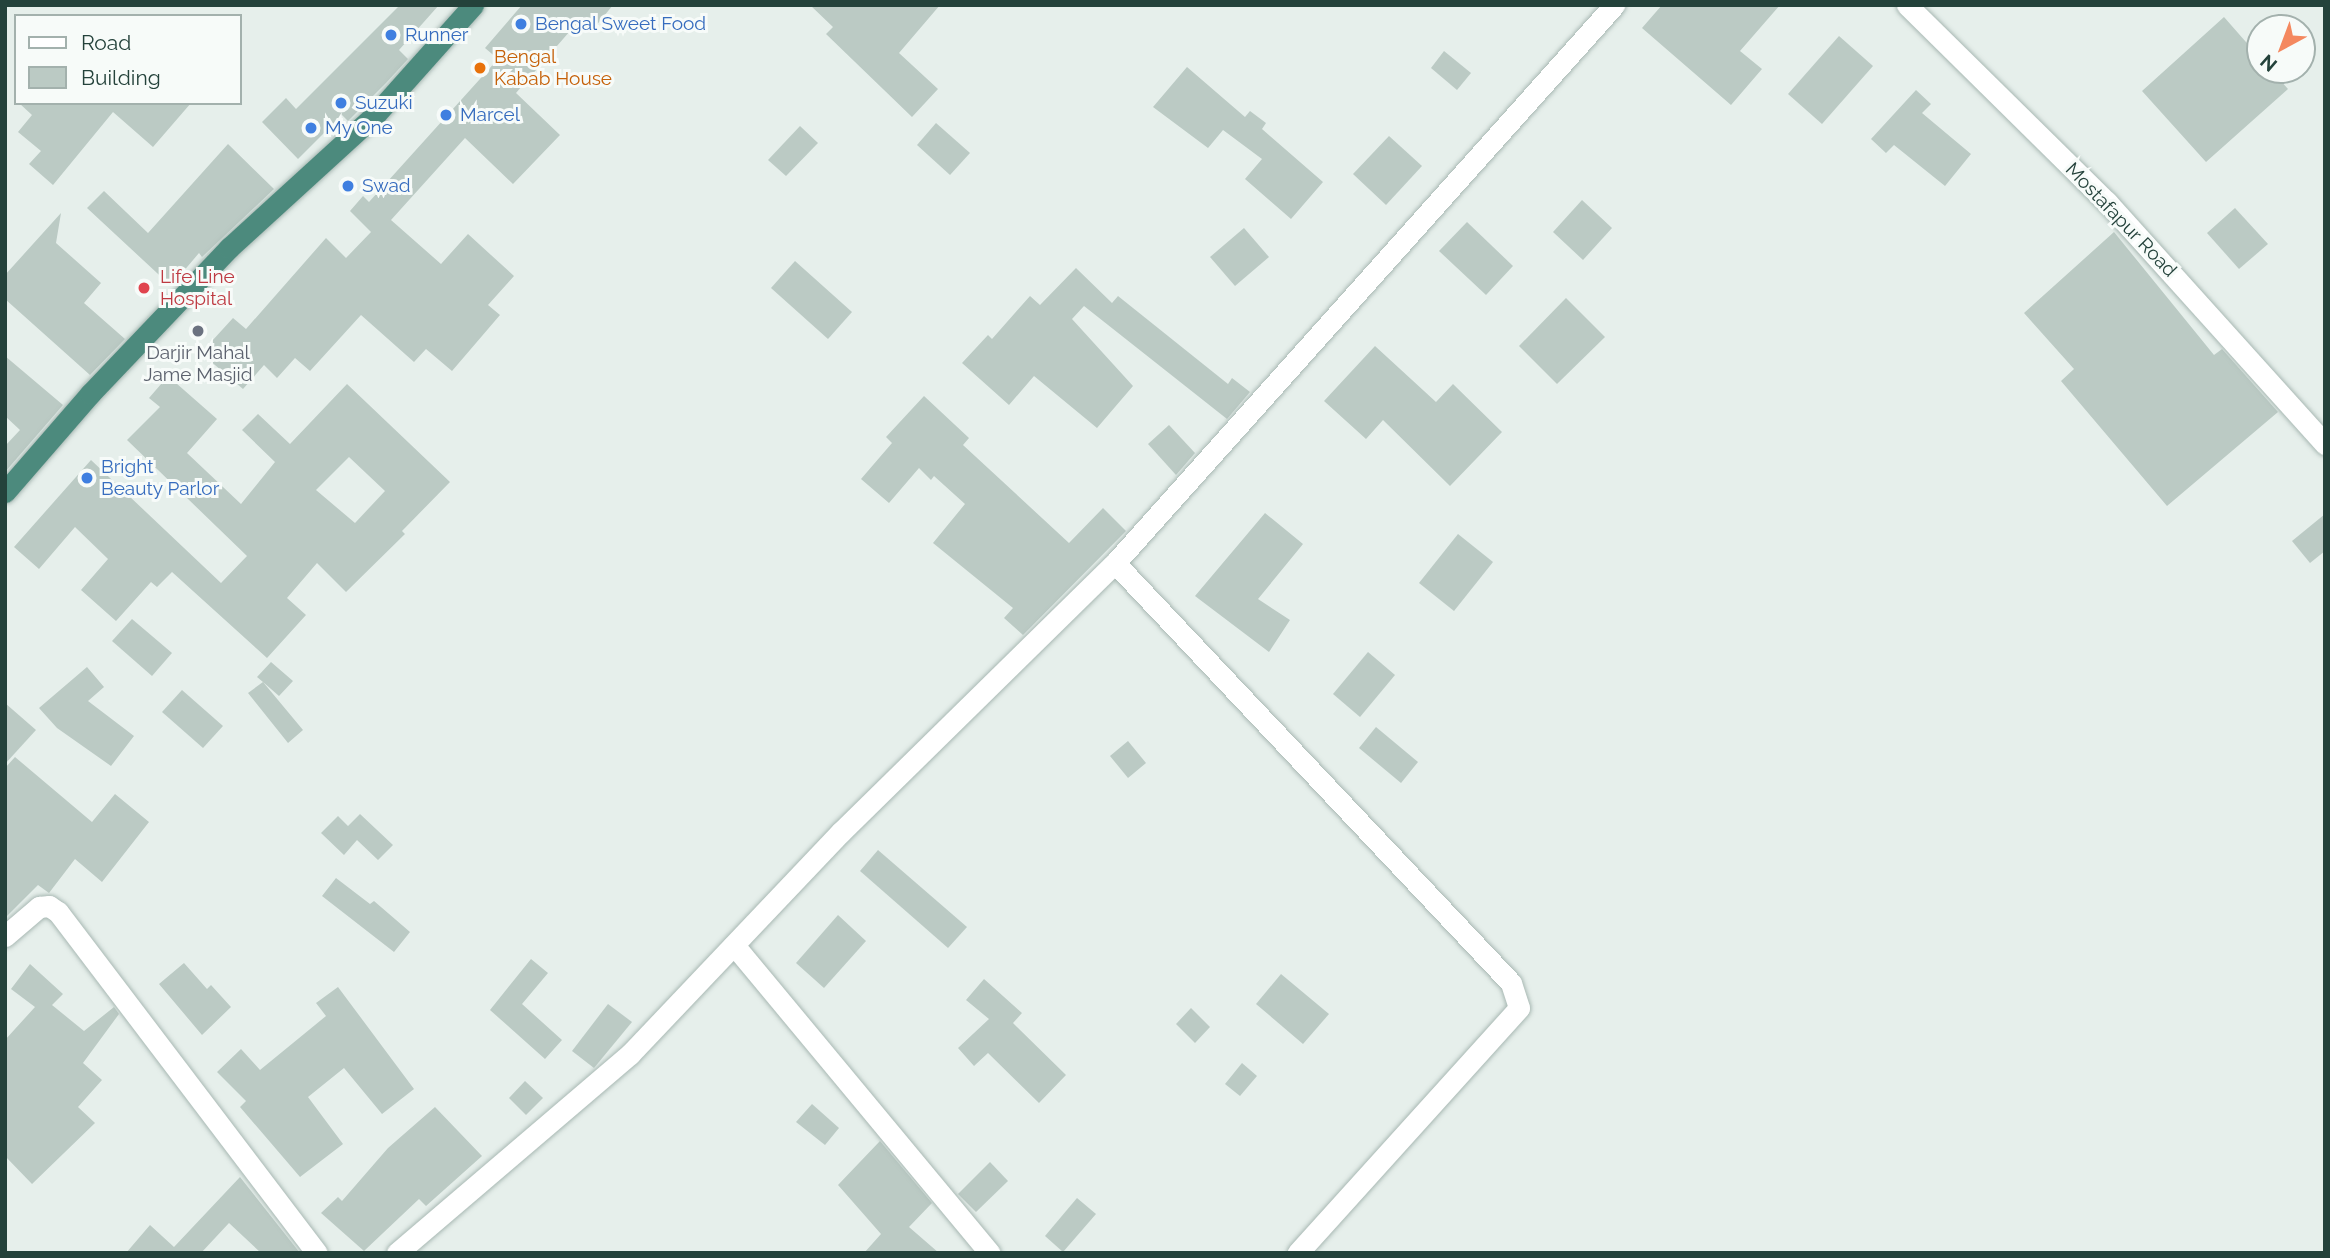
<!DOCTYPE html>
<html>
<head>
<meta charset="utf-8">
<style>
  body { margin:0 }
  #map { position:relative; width:2330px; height:1258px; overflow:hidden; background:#e6efeb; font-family:Raleway,sans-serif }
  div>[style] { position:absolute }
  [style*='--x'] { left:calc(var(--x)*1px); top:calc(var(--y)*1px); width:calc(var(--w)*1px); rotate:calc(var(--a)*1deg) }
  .building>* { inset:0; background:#bbcac4 }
  .roads { filter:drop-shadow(0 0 2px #a8b8b3) drop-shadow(0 0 2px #a8b8b3) }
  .minor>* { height:21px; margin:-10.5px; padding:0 10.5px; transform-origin:10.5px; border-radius:10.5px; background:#fff }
  .tertiary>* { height:21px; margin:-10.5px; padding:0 10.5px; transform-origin:10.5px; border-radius:10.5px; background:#fff }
  .trunk>* { height:21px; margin:-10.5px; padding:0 10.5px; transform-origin:10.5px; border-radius:10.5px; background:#4c8a7d }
  .dots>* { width:19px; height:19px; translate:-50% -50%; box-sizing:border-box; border:4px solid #f7fbf9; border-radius:50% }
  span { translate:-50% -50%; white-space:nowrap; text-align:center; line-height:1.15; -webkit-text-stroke:6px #f7fbf9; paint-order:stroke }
  .shop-label { font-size:19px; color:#366cbe }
  .left { translate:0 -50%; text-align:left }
  .food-label { font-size:19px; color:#c56008 }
  .street-label { font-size:19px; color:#24423b }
  .health-label { font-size:19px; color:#be3a42 }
  .worship-label { font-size:19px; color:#5b616d }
  .frame { position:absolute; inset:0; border:7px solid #24423b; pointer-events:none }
  .legend { position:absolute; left:14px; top:14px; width:228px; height:91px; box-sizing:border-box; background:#f7fbf9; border:2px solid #a3b1ad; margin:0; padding:9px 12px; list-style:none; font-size:21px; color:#24423b }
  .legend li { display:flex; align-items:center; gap:14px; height:35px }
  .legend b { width:35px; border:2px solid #a3b1ad }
  .north { position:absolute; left:2246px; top:14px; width:70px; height:70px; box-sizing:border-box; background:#f7fbf9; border:2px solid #a3b1ad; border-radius:50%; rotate:221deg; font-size:19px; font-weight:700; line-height:28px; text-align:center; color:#24423b }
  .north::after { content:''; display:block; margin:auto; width:24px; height:32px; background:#f4885f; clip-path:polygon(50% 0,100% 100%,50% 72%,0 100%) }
</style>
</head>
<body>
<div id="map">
  <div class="building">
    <div style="clip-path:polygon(400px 5px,439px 5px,399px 50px,408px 59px,386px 83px,348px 121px,342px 115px,298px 159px,262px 122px,286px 98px,296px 109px)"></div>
    <div style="clip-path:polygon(522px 5px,613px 5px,590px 33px,577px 23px,516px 93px,560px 135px,513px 184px,465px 138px,391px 220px,441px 264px,468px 234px,514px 276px,488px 305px,500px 315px,452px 371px,426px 349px,414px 362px,361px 315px,310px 371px,295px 358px,277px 378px,264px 365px,243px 389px,201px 353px,233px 318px,246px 329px,326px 238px,346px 258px,371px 232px,350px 211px,363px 196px,369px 202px,498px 59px,485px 48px)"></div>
    <div style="clip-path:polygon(810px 5px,940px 5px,899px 53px,938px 89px,912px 117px,826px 34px,833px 27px)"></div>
    <div style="clip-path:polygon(1662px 5px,1780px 5px,1740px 51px,1762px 69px,1731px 105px,1642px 28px)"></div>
    <div style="clip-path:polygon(2224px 17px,2260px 58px,2260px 70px,2271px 70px,2288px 89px,2206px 162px,2142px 91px)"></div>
    <div style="clip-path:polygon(1839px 36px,1873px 66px,1822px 124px,1788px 94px)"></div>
    <div style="clip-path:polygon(1444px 51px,1471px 73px,1457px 90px,1431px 68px)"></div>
    <div style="clip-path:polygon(1187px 67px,1245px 117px,1250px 111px,1266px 123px,1262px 129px,1323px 182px,1291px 219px,1245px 179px,1262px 159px,1223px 130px,1208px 148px,1153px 107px)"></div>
    <div style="clip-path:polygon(1916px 90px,1931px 104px,1922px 113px,1971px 154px,1945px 186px,1894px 145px,1886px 153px,1871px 139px)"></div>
    <div style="clip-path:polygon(19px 103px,191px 103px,153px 147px,113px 112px,53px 185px,29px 164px,41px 151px,18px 132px,32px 115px)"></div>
    <div style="clip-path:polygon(936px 123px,970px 153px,950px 175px,917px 145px)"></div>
    <div style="clip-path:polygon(800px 126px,818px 143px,786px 176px,768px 160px)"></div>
    <div style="clip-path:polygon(1389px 136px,1422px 166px,1386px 205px,1353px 174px)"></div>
    <div style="clip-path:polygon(228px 144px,274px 189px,202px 257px,199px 253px,171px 286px,87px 208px,104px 191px,148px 233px)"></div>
    <div style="clip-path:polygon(1582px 200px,1612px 228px,1583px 260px,1553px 232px)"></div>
    <div style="clip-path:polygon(2235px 208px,2268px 244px,2239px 269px,2207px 233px)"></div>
    <div style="clip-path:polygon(61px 213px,56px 243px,101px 283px,84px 303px,125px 339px,90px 375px,5px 299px,5px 275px)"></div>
    <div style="clip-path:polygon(1467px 222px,1513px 266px,1486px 295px,1439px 251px)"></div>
    <div style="clip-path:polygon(1244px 228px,1269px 257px,1235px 286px,1210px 257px)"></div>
    <div style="clip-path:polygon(2114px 232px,2214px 355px,2222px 349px,2278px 412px,2167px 506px,2061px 381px,2074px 369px,2024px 313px)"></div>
    <div style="clip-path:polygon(795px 261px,852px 312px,828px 339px,771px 288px)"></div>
    <div style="clip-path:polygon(1076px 268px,1112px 303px,1118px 296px,1228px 384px,1232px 378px,1250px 392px,1227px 419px,1084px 306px,1072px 319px,1133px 386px,1097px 428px,1034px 376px,1009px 405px,962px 363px,988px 335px,992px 339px,1030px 296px,1040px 305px)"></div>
    <div style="clip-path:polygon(1566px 298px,1605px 337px,1557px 384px,1519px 346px)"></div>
    <div style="clip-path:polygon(1375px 346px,1436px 402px,1453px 384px,1502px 432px,1450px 486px,1383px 420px,1366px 439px,1324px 401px)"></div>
    <div style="clip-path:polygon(5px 356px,63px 405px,5px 472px,5px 446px,20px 430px,5px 416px)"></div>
    <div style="clip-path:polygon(evenodd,168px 376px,217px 419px,187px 453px,241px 504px,275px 462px,242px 430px,258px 414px,290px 444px,347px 384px,450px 482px,402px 531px,405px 534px,346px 592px,317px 563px,287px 598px,306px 615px,267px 658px,172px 572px,157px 587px,151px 582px,116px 621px,81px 590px,108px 559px,75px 527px,39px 569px,14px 547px,91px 460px,221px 583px,247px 556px,127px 440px,160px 407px,149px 398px,168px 376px,349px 457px,385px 491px,355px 523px,316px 490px,349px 457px)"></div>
    <div style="clip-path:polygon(924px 396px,969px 438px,963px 445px,1069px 543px,1103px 508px,1126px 531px,1023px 635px,1004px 618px,1013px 608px,933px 543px,965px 504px,934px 476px,931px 480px,919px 468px,889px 503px,861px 479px,892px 443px,886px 437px)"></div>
    <div style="clip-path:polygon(1169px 425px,1195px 453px,1176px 475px,1148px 444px)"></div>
    <div style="clip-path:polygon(1265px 513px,1303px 544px,1258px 599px,1290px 620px,1269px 652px,1195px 596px)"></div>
    <div style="clip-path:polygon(2325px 514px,2325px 551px,2310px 563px,2292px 541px)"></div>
    <div style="clip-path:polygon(1458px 534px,1493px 562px,1454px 611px,1419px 583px)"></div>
    <div style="clip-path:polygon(132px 619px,172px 653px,152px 676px,112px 641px)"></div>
    <div style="clip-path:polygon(1368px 652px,1395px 675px,1360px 717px,1333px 694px)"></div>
    <div style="clip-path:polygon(271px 662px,293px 681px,279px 696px,263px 682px,303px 730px,288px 743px,248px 693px,263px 682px,257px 677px)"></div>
    <div style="clip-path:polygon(87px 667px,104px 687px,88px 701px,134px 736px,111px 766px,57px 728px,39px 708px)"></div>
    <div style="clip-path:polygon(182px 690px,223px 726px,203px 748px,162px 712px)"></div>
    <div style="clip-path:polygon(5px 703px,36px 730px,5px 764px)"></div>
    <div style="clip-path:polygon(1376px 727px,1418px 762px,1401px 783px,1359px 748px)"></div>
    <div style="clip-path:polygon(1128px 741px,1146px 763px,1128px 778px,1110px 756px)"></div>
    <div style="clip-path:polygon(15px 757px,92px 822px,115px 794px,149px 822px,102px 882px,75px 859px,49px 893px,38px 885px,5px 918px,5px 768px)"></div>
    <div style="clip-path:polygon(360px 814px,393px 845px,378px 860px,357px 840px,344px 855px,321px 833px,338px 816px,348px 826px)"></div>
    <div style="clip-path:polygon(878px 850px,967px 927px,948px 948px,860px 871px)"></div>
    <div style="clip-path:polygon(336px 878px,370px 904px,374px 901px,410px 932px,394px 952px,322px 896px)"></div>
    <div style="clip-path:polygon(838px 915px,866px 941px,824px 988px,796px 963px)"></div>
    <div style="clip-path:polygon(531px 959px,548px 973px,522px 1004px,562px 1040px,545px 1059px,490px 1010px)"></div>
    <div style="clip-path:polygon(184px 963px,207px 989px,211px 985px,231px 1007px,202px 1035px,159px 984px)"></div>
    <div style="clip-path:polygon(30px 964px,63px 994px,52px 1005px,84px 1031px,114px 1007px,119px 1014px,83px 1063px,102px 1080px,78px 1107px,95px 1123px,32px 1184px,5px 1156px,5px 1040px,35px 1007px,11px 989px)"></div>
    <div style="clip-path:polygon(1281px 974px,1329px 1014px,1303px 1044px,1256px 1004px)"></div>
    <div style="clip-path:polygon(984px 979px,1022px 1013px,1013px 1023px,1066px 1075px,1039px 1103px,988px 1053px,974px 1066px,958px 1048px,989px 1019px,966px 1000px)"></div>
    <div style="clip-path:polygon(338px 987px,414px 1089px,382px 1114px,344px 1068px,308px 1097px,343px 1144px,300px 1177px,240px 1107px,246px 1101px,217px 1072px,241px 1049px,260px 1070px,326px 1016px,316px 1003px)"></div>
    <div style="clip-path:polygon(608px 1004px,632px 1022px,594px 1068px,572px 1051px)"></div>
    <div style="clip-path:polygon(1191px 1008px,1210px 1027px,1195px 1043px,1176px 1024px)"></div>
    <div style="clip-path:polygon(1242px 1063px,1257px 1076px,1240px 1096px,1225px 1084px)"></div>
    <div style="clip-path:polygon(525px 1081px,543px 1098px,526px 1115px,509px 1098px)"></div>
    <div style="clip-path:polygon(812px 1104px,839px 1128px,825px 1145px,796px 1122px)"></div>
    <div style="clip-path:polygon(435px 1107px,482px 1156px,426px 1206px,419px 1199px,364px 1251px,321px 1213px,338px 1197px,342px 1201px,388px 1148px)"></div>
    <div style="clip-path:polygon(880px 1141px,932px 1203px,909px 1227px,939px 1253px,864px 1253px,881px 1234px,838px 1185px)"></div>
    <div style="clip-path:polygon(990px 1162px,1008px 1181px,976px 1212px,958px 1194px)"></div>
    <div style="clip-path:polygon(240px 1177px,300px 1253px,261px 1253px,229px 1223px,201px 1253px,126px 1253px,150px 1225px,174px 1247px)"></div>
    <div style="clip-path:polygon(1077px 1198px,1096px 1214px,1063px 1252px,1045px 1236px)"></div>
  </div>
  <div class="roads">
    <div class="minor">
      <div style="--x:1115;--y:563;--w:577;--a:46.68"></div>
      <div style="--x:1511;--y:983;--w:26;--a:72"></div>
      <div style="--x:1519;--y:1008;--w:330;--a:132.1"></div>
      <div style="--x:5;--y:936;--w:45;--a:-40.5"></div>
      <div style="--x:39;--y:907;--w:10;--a:-6"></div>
      <div style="--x:49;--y:906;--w:11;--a:34"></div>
      <div style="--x:58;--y:912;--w:428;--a:52.8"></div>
      <div style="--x:734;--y:945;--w:400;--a:50.3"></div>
      <div style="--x:397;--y:1253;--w:306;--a:-40.5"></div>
      <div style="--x:630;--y:1054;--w:306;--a:-46.5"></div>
      <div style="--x:841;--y:832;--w:384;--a:-44.5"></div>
      <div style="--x:1115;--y:563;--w:749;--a:-48.19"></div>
    </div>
    <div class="tertiary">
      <div style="--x:1907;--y:5;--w:281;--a:44.6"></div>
      <div style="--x:2107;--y:202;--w:326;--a:48"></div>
    </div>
    <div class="trunk">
      <div style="--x:5;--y:492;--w:130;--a:-49.1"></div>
      <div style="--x:90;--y:394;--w:202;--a:-46.4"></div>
      <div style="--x:229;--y:248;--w:199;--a:-42.4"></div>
      <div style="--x:376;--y:114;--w:146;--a:-48.3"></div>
    </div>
  </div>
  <div class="dots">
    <div style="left:521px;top:24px;background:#3f7fe0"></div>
    <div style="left:391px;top:35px;background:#3f7fe0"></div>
    <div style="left:480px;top:68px;background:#e8710a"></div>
    <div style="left:341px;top:103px;background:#3f7fe0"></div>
    <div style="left:446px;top:115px;background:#3f7fe0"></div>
    <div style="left:311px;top:128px;background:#3f7fe0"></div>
    <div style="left:348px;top:186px;background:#3f7fe0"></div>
    <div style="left:144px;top:288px;background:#e0444e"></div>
    <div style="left:198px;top:331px;background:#6b7280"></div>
    <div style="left:87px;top:478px;background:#3f7fe0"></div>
  </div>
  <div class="shop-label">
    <span class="left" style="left:535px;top:24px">Bengal Sweet Food</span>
    <span class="left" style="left:405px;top:35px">Runner</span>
    <span class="left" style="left:355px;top:103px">Suzuki</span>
    <span class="left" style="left:460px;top:115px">Marcel</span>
    <span class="left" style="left:325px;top:128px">My One</span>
    <span class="left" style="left:362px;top:186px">Swad</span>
    <span class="left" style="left:101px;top:478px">Bright<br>Beauty Parlor</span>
  </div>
  <div class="food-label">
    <span class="left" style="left:494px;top:68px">Bengal<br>Kabab House</span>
  </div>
  <div class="street-label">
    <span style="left:2121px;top:220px;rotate:46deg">Mostafapur Road</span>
  </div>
  <div class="health-label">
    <span class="left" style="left:160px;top:288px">Life Line<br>Hospital</span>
  </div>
  <div class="worship-label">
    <span style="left:198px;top:364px">Darjir Mahal<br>Jame Masjid</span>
  </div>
  <div class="frame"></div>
  <ul class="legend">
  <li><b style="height:9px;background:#fff"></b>Road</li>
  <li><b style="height:19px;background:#bbcac4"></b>Building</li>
  </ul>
  <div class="north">N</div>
</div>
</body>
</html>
